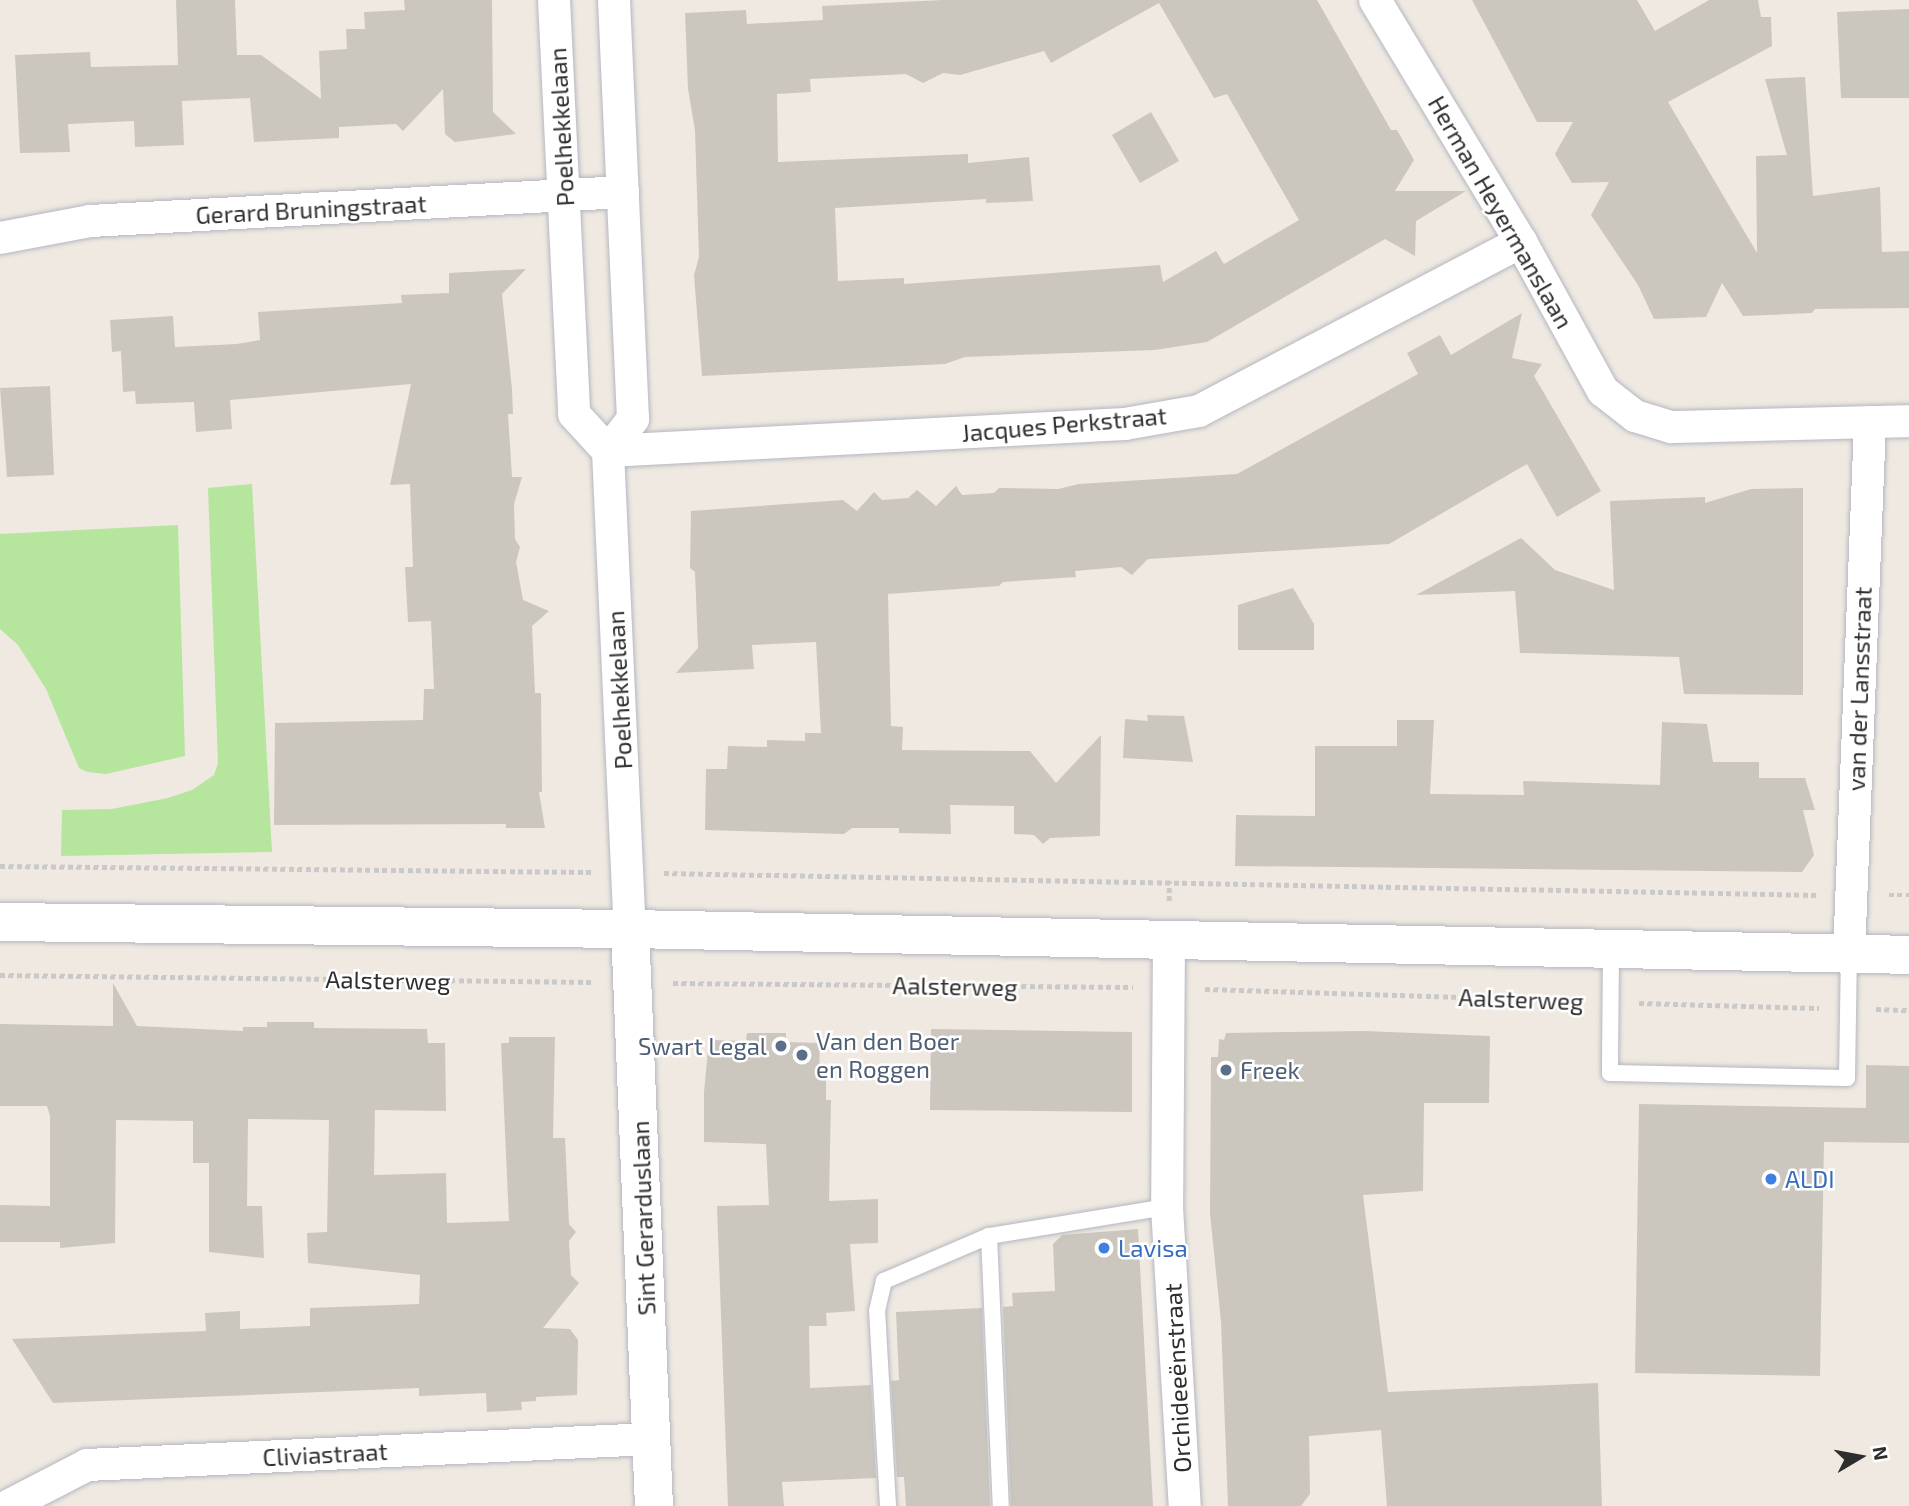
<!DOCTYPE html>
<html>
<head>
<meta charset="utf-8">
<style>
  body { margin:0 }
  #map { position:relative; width:1909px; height:1506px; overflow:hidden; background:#efe9e1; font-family:"Exo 2",sans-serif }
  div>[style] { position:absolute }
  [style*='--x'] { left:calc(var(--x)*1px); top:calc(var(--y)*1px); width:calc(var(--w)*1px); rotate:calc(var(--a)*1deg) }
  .green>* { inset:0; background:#b6e59e }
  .building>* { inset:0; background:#cbc7bf }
  .path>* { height:4.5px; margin-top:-2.25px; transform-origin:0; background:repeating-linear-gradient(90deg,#c9c9c9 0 5px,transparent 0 8.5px) }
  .roads { filter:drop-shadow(0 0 2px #b4b7c1) drop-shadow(0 0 2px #b4b7c1) }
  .lane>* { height:16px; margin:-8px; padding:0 8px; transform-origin:8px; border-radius:8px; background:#fff }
  .street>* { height:32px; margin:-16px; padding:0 16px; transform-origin:16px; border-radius:16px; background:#fff }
  .secondary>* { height:38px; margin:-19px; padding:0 19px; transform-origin:19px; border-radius:19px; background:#fff }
  .dots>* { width:19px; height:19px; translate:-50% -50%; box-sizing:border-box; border:4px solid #fff; border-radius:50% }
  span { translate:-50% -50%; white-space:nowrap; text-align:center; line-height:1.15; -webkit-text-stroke:5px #fff; paint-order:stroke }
  .street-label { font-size:24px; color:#2e2e2e }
  .service-label { font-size:24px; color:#4e5e75 }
  .left { translate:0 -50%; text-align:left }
  .right { translate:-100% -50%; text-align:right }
  .shop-label { font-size:24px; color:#366cbe }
  .north { position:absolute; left:1825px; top:1422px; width:70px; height:70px; -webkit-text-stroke:5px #fff; paint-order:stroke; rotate:80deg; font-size:19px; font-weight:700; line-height:28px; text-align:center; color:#2e2e2e }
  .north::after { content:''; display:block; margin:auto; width:24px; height:32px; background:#2e2e2e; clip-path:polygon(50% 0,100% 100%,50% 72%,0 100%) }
</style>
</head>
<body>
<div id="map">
  <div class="green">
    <div style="clip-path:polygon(252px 484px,272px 852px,61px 856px,62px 810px,112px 809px,168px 798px,192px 790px,214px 775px,218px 763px,208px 488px)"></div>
    <div style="clip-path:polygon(178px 525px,185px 756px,106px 774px,87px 772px,79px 768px,46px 689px,18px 645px,0 629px,0 534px)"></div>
  </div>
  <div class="building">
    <div style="clip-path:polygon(176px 0,235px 0,237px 55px,261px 55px,321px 99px,319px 51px,347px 49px,346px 29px,365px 29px,364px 12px,405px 10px,404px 0,492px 0,493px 112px,516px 134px,455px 142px,445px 134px,443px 89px,403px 131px,396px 124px,339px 127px,339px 138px,254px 142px,250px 98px,182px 101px,184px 145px,135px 147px,134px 121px,68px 124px,70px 152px,20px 153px,15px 55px,90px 52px,91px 67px,178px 65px)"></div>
    <div style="clip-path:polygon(evenodd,942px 0,1317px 0,1391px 130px,1397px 130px,1414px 160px,1395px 191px,1466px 191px,1416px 221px,1415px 256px,1385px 239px,1207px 342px,1155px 350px,965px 357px,945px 364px,702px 376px,694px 275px,699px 257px,695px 130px,688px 89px,685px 13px,746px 10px,747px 24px,823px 20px,822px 6px,942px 0,1159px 3px,1214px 98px,1227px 94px,1299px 220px,1224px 264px,1216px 251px,1163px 282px,1160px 265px,904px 284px,904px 278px,838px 281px,835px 208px,986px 199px,986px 203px,1033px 201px,1029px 157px,968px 163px,968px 154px,778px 162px,777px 94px,811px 92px,810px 79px,906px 74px,923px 83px,943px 73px,960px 75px,1044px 51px,1051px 63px,1159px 3px)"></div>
    <div style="clip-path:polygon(1472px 0,1637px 0,1655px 31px,1709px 0,1758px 0,1761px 17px,1771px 17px,1772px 46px,1668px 102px,1757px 253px,1756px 156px,1787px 155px,1765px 79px,1805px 77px,1813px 196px,1880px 187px,1882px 252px,1909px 251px,1909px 308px,1815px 309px,1812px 313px,1743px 316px,1722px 283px,1706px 317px,1654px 319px,1638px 285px,1591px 215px,1609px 182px,1572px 183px,1555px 154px,1573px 122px,1537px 122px)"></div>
    <div style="clip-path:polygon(1909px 9px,1909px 98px,1841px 98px,1837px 12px)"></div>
    <div style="clip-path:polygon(1151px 112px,1179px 161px,1140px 183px,1112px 135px)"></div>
    <div style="clip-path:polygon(526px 269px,502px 294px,512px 389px,513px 414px,508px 414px,512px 477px,522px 477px,514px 504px,515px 539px,520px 547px,516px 562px,523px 600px,549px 611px,532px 626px,535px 693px,541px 693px,542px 792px,539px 792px,545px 828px,506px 828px,506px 824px,274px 825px,275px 723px,423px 720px,424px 689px,434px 689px,431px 621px,408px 622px,405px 567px,413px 567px,410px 484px,390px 485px,411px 384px,230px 400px,232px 429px,196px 432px,194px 402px,136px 404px,135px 391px,123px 392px,121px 351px,112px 352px,110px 320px,173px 316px,175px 347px,237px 344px,260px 340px,258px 312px,402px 303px,401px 295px,449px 293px,449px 273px)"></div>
    <div style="clip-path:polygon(1522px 313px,1512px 358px,1542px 364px,1534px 376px,1601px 491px,1557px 517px,1527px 464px,1389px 544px,1148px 559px,1132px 575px,1121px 567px,1075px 571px,1076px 577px,1003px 582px,999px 586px,888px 594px,891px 726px,903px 727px,902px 750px,1030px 751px,1056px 783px,1101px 735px,1100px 836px,1050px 838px,1043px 844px,1034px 835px,1014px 834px,1014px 806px,950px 805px,951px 834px,899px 833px,899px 828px,852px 828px,844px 834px,705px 830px,706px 769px,727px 769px,728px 746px,767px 747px,767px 740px,805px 741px,805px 733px,821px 733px,816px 642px,752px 645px,754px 669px,676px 673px,698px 648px,695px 572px,690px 568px,691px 511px,843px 500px,857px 511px,874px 492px,882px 500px,908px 498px,917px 490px,936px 506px,956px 486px,962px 495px,994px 493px,999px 488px,1058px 489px,1079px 484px,1237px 474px,1418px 374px,1407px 353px,1440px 335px,1451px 355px)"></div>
    <div style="clip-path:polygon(50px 386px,54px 475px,7px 477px,0 388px)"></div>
    <div style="clip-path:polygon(1803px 488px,1803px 695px,1684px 694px,1679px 657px,1520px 653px,1515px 591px,1416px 595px,1521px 538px,1555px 570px,1614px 590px,1610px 501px,1705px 497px,1705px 503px,1751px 489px)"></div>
    <div style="clip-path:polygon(1293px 588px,1314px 624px,1314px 650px,1238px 650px,1238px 605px)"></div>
    <div style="clip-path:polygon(1147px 715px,1184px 716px,1193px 762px,1123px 758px,1125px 719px,1148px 721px)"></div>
    <div style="clip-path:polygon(1397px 720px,1434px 720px,1430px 794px,1524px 795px,1523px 781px,1660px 785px,1662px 722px,1707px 724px,1713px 762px,1759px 762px,1759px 778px,1805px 778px,1815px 810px,1803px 810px,1814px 855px,1802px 872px,1235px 866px,1236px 815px,1315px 816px,1315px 746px,1397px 746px)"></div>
    <div style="clip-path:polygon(113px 983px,137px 1026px,243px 1031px,243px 1027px,267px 1027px,267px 1022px,314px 1022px,314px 1028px,427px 1029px,428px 1043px,445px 1043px,446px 1111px,375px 1110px,374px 1175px,446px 1173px,447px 1223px,509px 1221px,501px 1043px,509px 1043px,509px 1037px,555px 1037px,553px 1138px,565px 1138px,569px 1224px,576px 1232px,569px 1241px,571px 1275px,579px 1283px,543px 1328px,570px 1329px,578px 1340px,577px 1395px,536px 1397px,536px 1401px,521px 1402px,522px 1410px,487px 1412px,486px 1393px,419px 1396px,419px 1388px,53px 1403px,12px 1339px,206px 1331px,205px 1313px,240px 1311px,240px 1329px,310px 1326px,310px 1308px,419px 1304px,420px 1275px,308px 1263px,307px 1233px,327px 1232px,329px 1120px,248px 1119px,247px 1206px,262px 1206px,264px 1258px,209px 1252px,209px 1163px,193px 1163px,193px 1121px,116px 1120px,115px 1243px,60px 1248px,60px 1242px,0 1242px,0 1205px,50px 1206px,50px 1116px,47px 1106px,0 1106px,0 1024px,113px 1026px)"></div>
    <div style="clip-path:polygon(931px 1029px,1132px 1032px,1132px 1112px,930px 1110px)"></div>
    <div style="clip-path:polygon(1364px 1031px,1490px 1036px,1489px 1103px,1424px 1103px,1423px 1191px,1363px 1195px,1388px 1392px,1598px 1383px,1602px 1506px,1387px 1506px,1381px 1430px,1309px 1436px,1310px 1494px,1301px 1506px,1228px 1506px,1221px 1322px,1210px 1213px,1211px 1057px,1218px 1057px,1219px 1039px,1224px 1040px,1226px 1033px)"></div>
    <div style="clip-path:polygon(747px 1033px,786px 1033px,786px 1042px,820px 1043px,819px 1072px,826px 1072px,826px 1100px,831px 1100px,829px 1201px,878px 1199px,878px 1243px,850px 1244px,855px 1311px,826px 1313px,827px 1326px,809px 1326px,810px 1388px,871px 1385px,876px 1478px,782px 1482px,784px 1506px,728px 1506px,717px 1206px,769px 1205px,766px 1144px,704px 1142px,704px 1092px,709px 1040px,746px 1041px)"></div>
    <div style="clip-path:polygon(1866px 1065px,1909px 1066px,1909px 1143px,1824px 1142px,1820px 1376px,1635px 1373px,1639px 1104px,1866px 1108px)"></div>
    <div style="clip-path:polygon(1138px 1229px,1153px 1506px,1011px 1506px,1003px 1307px,1013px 1306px,1012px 1293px,1055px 1291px,1053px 1244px,1062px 1235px)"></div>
    <div style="clip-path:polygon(982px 1308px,990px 1506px,906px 1506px,904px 1477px,897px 1477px,891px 1381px,899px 1380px,896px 1312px)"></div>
  </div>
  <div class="path">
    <div style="--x:0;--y:866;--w:592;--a:0.58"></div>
    <div style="--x:664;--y:873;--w:1153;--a:1.09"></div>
    <div style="--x:1889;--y:895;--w:20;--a:0"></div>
    <div style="--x:1169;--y:901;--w:20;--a:-90"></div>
    <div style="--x:0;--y:975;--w:594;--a:0.68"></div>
    <div style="--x:673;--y:983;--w:460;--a:0.5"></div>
    <div style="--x:1205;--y:989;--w:379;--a:1.8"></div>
    <div style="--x:1639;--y:1003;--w:180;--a:1.6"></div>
    <div style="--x:1876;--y:1009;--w:33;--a:2"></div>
  </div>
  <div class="roads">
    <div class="lane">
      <div style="--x:1611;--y:950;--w:123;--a:90.5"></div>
      <div style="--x:1610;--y:1073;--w:237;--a:1.2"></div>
      <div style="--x:1847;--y:1078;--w:123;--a:-89.1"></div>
      <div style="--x:989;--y:1236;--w:270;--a:87.5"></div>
      <div style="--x:888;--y:1506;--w:195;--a:-93.2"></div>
      <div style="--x:877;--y:1311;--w:31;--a:-77"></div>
      <div style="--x:884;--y:1281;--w:114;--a:-23.2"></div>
      <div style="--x:989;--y:1236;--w:180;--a:-9.3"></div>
    </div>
    <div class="street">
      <div style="--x:554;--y:0;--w:414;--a:87.2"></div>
      <div style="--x:574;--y:414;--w:50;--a:47.4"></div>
      <div style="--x:608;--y:451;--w:479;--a:87.4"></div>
      <div style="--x:1375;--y:0;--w:283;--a:58.9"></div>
      <div style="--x:1521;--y:242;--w:170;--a:61.2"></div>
      <div style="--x:1603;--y:391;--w:41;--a:38"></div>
      <div style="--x:1635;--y:416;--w:38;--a:17"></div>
      <div style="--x:1671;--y:427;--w:238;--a:-1.4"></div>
      <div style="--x:0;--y:238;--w:92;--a:-10.7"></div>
      <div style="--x:90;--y:221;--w:534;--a:-3.11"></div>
      <div style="--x:608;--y:451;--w:518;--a:-2.99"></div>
      <div style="--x:1125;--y:424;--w:75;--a:-10"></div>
      <div style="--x:1199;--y:411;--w:364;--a:-27.7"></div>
      <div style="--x:608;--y:451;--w:41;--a:-52"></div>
      <div style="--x:633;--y:419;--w:419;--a:-92.6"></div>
      <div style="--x:1169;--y:939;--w:268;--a:90.4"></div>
      <div style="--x:1167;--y:1207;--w:300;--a:86.6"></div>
      <div style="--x:1849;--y:955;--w:533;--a:-87.74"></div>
      <div style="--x:8;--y:1506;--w:89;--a:-27.4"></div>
      <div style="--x:87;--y:1465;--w:565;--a:-2.64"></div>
    </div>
    <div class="secondary">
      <div style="--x:0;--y:922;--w:630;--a:0.64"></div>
      <div style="--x:630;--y:929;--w:1279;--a:1.16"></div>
      <div style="--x:630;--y:929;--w:577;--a:87.62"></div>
    </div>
  </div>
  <div class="dots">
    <div style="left:781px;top:1046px;background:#5c6f8a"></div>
    <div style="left:802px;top:1055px;background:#5c6f8a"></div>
    <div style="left:1226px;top:1070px;background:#5c6f8a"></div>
    <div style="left:1771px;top:1179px;background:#3f7fe0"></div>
    <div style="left:1104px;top:1248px;background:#3f7fe0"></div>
  </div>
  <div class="street-label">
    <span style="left:561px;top:127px;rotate:-93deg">Poelhekkelaan</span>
    <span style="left:311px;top:209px;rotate:-3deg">Gerard Bruningstraat</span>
    <span style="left:1501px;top:212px;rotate:60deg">Herman Heyermanslaan</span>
    <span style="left:1064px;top:424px;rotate:-5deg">Jacques Perkstraat</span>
    <span style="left:1859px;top:689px;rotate:-88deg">van der Lansstraat</span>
    <span style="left:619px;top:690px;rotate:-93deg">Poelhekkelaan</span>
    <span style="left:388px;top:980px;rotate:1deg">Aalsterweg</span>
    <span style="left:955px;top:986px;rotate:1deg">Aalsterweg</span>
    <span style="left:1521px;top:999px;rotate:2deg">Aalsterweg</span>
    <span style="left:643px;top:1218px;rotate:-92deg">Sint Gerarduslaan</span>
    <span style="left:1177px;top:1378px;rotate:-93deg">Orchideeënstraat</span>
    <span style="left:325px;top:1454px;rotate:-3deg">Cliviastraat</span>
  </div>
  <div class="service-label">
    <span class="left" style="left:816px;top:1055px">Van den Boer<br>en Roggen</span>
    <span class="right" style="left:767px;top:1046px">Swart Legal</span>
    <span class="left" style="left:1240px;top:1070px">Freek</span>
  </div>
  <div class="shop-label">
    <span class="left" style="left:1785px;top:1179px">ALDI</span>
    <span class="left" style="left:1118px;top:1248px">Lavisa</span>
  </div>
  <div class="north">N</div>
</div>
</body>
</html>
